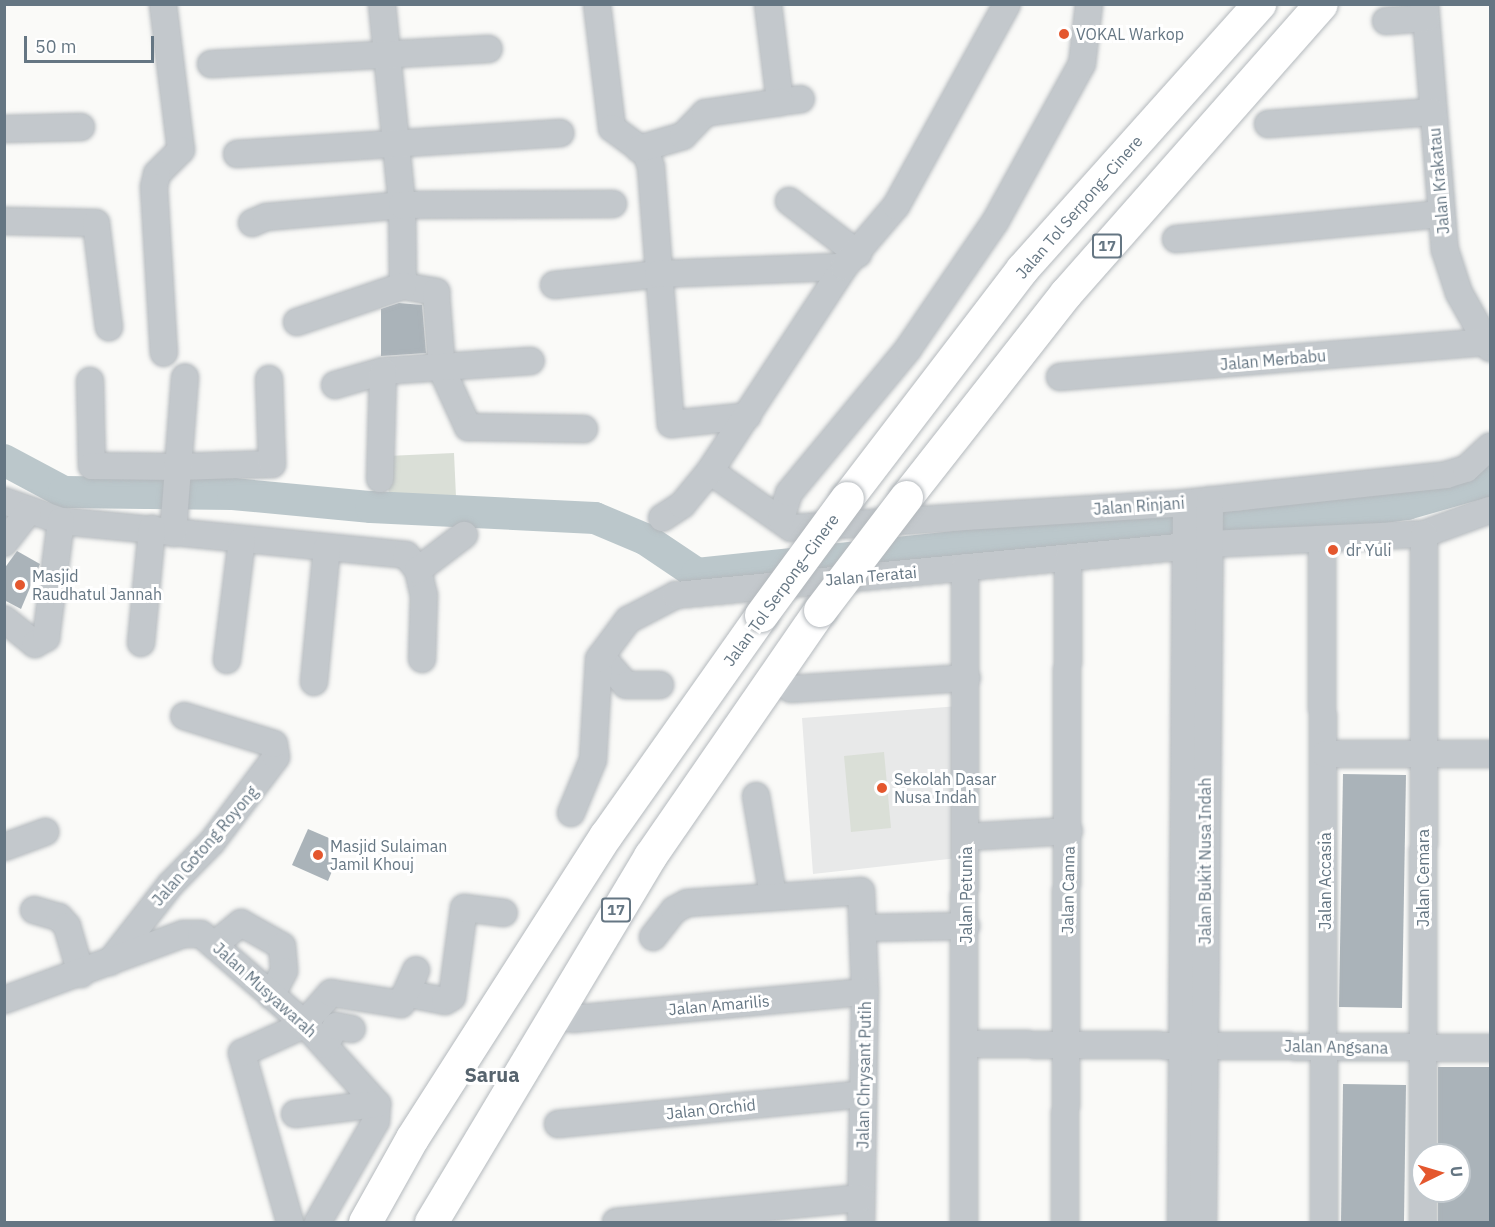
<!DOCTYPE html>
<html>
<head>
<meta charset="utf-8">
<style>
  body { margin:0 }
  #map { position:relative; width:1495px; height:1227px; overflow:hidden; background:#fafaf8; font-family:"IBM Plex Sans",sans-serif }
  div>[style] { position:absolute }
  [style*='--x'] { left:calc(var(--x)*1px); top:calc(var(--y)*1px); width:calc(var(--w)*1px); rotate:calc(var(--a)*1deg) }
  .built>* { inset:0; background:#e8e9e9 }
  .green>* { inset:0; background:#dadfd7 }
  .river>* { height:32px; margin:-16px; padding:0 16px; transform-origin:16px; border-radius:16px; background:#bbc7cb }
  .building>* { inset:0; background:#aab3b9 }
  .roads { filter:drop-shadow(0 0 2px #b4b9bd) drop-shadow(0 0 2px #b4b9bd) }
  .minor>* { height:26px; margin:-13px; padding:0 13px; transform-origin:13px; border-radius:13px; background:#c3c8cc }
  .highway>* { height:33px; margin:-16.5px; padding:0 16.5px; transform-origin:16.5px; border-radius:16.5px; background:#fff }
  .bridges { filter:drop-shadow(0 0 2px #b4b9bd) drop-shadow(0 0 2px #b4b9bd) }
  .highway-bridge>* { height:33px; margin:-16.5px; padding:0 16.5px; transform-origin:16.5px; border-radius:16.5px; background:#fff }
  .dots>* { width:16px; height:16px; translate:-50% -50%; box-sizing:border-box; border:3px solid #fff; border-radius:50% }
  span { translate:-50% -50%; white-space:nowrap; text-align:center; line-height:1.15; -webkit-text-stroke:6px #fff; paint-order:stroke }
  .shield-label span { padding:2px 4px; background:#fff; border:2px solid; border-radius:4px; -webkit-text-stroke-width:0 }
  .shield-label { font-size:15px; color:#657683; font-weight:700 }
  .poi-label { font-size:16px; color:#657683 }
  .left { translate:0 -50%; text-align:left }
  .street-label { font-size:16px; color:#657683 }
  .quarter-label { font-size:20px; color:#57646e; font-weight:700 }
  .frame { position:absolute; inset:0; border:6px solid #657683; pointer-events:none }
  .north { position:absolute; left:1411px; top:1143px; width:60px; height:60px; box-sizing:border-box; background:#fff; border:2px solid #c1c8cd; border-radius:50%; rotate:85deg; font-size:16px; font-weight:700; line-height:24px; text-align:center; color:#657683 }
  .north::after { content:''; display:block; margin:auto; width:21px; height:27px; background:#e4572e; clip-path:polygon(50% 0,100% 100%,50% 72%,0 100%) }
  .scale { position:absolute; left:24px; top:36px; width:130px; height:27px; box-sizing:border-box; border:3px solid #657683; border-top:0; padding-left:8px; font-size:18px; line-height:21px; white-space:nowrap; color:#657683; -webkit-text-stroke:4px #fff; paint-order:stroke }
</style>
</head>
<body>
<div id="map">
  <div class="built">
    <div style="clip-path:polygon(959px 706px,958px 858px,813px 874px,802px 718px)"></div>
  </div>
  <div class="green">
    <div style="clip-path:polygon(454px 453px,456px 497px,389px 500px,387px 456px)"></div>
    <div style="clip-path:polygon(884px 752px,891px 828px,851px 832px,844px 756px)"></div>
  </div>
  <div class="river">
    <div style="--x:4;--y:460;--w:68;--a:28.1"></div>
    <div style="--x:64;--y:492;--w:169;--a:0.7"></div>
    <div style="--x:233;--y:494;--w:139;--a:5.4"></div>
    <div style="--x:371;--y:507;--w:224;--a:2.8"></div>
    <div style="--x:595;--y:518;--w:54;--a:22.8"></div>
    <div style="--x:645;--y:539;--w:63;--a:33.9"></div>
    <div style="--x:697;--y:574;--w:373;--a:-6"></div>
    <div style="--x:1068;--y:535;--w:168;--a:-2.7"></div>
    <div style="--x:1236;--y:527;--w:173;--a:-7.7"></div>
    <div style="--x:1407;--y:504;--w:86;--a:-16.1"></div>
  </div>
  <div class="building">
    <div style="clip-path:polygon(399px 303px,422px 305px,426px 353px,381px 356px,381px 309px)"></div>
    <div style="clip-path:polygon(17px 551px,40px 564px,21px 609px,4px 600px,4px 569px)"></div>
    <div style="clip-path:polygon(1343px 774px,1406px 775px,1402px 1008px,1339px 1007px)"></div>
    <div style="clip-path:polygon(308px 829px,343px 844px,328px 881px,292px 865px)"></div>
    <div style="clip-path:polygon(1438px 1067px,1491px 1067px,1491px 1222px,1438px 1222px,1438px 1191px,1459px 1191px,1459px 1155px,1438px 1155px)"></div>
    <div style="clip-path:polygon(1343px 1084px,1406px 1085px,1404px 1222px,1341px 1222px)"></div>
  </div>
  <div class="roads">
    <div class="minor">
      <div style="--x:163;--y:4;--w:147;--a:83"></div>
      <div style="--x:181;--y:150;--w:34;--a:135"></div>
      <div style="--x:157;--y:174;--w:13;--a:103"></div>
      <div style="--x:154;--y:187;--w:166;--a:86.6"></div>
      <div style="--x:382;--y:4;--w:202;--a:84.3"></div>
      <div style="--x:402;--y:205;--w:81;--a:89.3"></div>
      <div style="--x:403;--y:286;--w:34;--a:10"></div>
      <div style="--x:436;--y:292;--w:78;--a:85.6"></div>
      <div style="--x:442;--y:370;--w:63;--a:65.5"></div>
      <div style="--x:468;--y:427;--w:116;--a:1"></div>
      <div style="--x:597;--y:4;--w:125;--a:83.1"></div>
      <div style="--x:612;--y:128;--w:42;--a:36.3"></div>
      <div style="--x:646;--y:153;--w:15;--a:70"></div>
      <div style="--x:651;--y:167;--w:258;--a:85.6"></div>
      <div style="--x:671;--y:424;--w:77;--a:-5.9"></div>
      <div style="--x:768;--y:4;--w:99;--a:83"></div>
      <div style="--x:780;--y:102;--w:21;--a:-8"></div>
      <div style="--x:1425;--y:4;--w:247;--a:85.4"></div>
      <div style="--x:1445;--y:250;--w:45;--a:72"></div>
      <div style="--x:1459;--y:293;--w:63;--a:60.6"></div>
      <div style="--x:1386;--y:21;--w:40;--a:-4.3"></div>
      <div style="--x:211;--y:64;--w:278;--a:-3.1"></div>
      <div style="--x:1268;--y:124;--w:165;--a:-4.2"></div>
      <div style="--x:4;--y:129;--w:77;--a:-1.5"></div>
      <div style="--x:639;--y:149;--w:46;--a:-16.5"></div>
      <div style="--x:683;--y:136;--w:32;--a:-46"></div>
      <div style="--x:705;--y:113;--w:76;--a:-8.3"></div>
      <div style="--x:237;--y:154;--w:324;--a:-3.7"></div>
      <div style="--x:789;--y:201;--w:87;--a:37.5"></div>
      <div style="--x:4;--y:221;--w:92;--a:1.2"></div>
      <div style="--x:96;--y:223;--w:105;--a:82.9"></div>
      <div style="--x:252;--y:223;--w:15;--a:-23"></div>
      <div style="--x:266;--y:217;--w:137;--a:-5"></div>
      <div style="--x:402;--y:205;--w:211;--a:-0.3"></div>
      <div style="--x:1176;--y:239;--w:266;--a:-5.4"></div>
      <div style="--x:554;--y:285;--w:105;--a:-6"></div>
      <div style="--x:658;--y:274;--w:186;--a:-2.2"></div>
      <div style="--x:297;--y:322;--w:112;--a:-18.8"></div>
      <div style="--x:1060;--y:377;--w:427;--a:-4.7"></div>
      <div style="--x:90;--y:381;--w:85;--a:88.7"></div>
      <div style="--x:92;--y:466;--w:85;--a:0.7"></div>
      <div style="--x:177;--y:467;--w:95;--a:-1.8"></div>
      <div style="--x:272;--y:464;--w:85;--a:-92"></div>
      <div style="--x:335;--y:385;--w:50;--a:-16.3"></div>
      <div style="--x:383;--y:371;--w:148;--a:-3.9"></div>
      <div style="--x:710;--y:471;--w:99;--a:35.1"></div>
      <div style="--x:791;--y:528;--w:396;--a:-3.6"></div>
      <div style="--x:1186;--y:503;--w:262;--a:-6.1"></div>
      <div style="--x:1446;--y:475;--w:21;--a:-17"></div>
      <div style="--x:1466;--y:469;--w:33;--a:-43"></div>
      <div style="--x:380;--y:479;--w:108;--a:-88.4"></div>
      <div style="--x:4;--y:501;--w:60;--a:19.3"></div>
      <div style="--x:61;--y:521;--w:347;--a:5.6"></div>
      <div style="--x:406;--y:555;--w:19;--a:51"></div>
      <div style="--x:418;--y:570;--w:26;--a:77"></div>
      <div style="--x:424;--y:595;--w:64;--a:91.8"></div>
      <div style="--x:662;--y:518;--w:24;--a:-33"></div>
      <div style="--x:682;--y:505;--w:44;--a:-50.5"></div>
      <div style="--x:710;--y:471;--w:244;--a:-56.7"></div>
      <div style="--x:844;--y:267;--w:80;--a:-49.6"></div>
      <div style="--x:896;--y:206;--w:230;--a:-61.2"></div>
      <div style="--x:781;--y:519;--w:27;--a:-73"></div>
      <div style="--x:789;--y:493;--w:187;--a:-50.4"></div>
      <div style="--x:908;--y:349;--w:154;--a:-55.6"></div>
      <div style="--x:995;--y:222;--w:180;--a:-61.2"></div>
      <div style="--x:1082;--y:64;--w:60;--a:-83.3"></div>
      <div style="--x:173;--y:533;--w:156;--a:-85.6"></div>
      <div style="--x:1322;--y:540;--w:682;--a:89.83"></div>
      <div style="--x:4;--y:543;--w:39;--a:-52"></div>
      <div style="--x:418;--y:570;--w:58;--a:-37.3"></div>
      <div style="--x:4;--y:619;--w:40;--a:39"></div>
      <div style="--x:35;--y:644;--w:13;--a:-29"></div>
      <div style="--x:46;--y:638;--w:118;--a:-82.7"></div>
      <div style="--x:141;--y:643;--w:115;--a:-84.5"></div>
      <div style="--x:601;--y:656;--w:38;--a:49"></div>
      <div style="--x:626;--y:685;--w:34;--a:0"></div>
      <div style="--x:227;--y:660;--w:121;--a:-82.9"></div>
      <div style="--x:314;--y:682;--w:135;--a:-84.5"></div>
      <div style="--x:791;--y:689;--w:176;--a:-3.6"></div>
      <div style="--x:1325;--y:754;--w:165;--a:0"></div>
      <div style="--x:756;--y:796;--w:100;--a:80.3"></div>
      <div style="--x:571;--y:813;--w:57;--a:-67.5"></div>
      <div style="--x:593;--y:760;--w:101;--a:-86.6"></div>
      <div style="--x:599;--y:659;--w:49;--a:-53.4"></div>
      <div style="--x:628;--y:620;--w:54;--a:-27.5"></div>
      <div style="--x:676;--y:595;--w:535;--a:-5.47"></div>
      <div style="--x:1209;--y:544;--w:215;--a:-2.7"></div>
      <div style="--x:1424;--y:534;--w:70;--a:-20"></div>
      <div style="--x:966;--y:837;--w:103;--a:-3.3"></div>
      <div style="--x:4;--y:847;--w:44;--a:-20.1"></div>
      <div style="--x:34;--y:910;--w:26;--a:16"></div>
      <div style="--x:59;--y:917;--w:12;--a:48"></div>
      <div style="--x:67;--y:926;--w:50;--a:73.7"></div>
      <div style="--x:864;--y:928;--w:102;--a:-1.1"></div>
      <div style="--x:653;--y:937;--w:34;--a:-52"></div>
      <div style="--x:674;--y:910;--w:15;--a:-28"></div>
      <div style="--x:687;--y:903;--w:174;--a:-3.9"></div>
      <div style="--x:861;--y:891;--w:101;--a:87.7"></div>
      <div style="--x:865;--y:992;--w:230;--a:91"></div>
      <div style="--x:214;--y:945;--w:35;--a:-39"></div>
      <div style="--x:241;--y:923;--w:47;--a:29.3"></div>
      <div style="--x:282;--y:946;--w:25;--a:85"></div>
      <div style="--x:284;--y:971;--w:28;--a:117"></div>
      <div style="--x:110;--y:962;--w:98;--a:-52.1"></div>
      <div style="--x:170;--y:885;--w:60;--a:-45.7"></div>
      <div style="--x:212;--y:842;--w:106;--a:-53"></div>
      <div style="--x:276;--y:757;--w:13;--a:-99"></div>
      <div style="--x:274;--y:744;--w:94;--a:-162.7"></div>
      <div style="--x:409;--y:994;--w:37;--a:11"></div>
      <div style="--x:445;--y:1001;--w:8;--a:-30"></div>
      <div style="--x:452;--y:997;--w:90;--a:-82.3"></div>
      <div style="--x:464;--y:908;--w:40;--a:7.1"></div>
      <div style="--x:4;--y:1000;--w:191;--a:-20.2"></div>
      <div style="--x:183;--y:934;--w:18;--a:0"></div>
      <div style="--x:201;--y:934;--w:138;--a:40.9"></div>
      <div style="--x:305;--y:1024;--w:108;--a:48"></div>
      <div style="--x:377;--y:1104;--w:17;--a:93"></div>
      <div style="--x:376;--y:1121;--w:116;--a:119.9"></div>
      <div style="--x:572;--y:1019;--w:294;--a:-5.3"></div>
      <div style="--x:965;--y:1044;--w:525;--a:0.44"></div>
      <div style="--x:325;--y:1045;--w:22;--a:-60"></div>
      <div style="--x:336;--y:1026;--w:16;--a:11"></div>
      <div style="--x:295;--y:1114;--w:83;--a:-7"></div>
      <div style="--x:558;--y:1124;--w:306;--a:-5.6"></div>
      <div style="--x:290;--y:1222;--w:176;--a:-105.9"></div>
      <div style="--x:242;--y:1053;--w:66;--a:-24.2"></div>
      <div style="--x:302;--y:1026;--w:44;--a:-48.7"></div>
      <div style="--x:331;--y:993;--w:71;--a:8.9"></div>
      <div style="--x:401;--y:1004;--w:37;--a:-66"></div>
      <div style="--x:616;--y:1222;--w:246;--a:-5.6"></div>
      <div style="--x:964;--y:1222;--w:655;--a:-89.91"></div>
      <div style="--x:1065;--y:1222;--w:664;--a:-89.74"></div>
      <div style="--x:1181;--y:1222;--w:719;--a:-89.6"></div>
      <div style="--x:1203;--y:1222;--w:722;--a:-89.44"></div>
      <div style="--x:1423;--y:1222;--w:688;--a:-89.92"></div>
    </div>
    <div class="highway">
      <div style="--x:906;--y:497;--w:259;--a:-51.9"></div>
      <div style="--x:1066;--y:293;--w:385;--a:-48.6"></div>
      <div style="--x:847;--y:498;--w:288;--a:-52.6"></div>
      <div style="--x:1022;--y:269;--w:356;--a:-48.2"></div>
      <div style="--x:365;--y:1222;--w:96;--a:-60.8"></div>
      <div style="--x:412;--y:1138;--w:360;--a:-57.4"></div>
      <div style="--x:606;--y:835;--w:269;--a:-54.8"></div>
      <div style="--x:431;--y:1222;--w:427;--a:-59.1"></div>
      <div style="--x:650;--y:856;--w:299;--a:-55.4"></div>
    </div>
  </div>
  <div class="bridges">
    <div class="highway-bridge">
      <div style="--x:820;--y:610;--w:142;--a:-52.7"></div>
      <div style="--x:761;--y:615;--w:145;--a:-53.7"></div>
    </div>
  </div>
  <div class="dots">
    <div style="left:1064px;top:34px;background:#e4572e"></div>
    <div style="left:1333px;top:550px;background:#e4572e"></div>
    <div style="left:20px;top:585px;background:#e4572e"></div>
    <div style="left:882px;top:788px;background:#e4572e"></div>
    <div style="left:318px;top:855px;background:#e4572e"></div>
  </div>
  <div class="shield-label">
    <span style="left:1107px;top:246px">17</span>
    <span style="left:616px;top:910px">17</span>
  </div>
  <div class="poi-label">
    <span class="left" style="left:1076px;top:34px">VOKAL Warkop</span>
    <span class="left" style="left:1346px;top:550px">dr Yuli</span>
    <span class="left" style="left:32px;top:585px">Masjid<br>Raudhatul Jannah</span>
    <span class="left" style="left:894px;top:788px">Sekolah Dasar<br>Nusa Indah</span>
    <span class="left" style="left:330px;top:855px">Masjid Sulaiman<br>Jamil Khouj</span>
  </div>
  <div class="street-label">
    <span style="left:1439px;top:181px;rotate:-95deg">Jalan Krakatau</span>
    <span style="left:1079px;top:207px;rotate:-49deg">Jalan Tol Serpong–Cinere</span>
    <span style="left:1273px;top:360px;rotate:-5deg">Jalan Merbabu</span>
    <span style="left:1139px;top:506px;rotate:-4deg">Jalan Rinjani</span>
    <span style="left:871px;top:576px;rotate:-5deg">Jalan Teratai</span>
    <span style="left:781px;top:590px;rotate:-54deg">Jalan Tol Serpong–Cinere</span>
    <span style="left:205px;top:846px;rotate:-49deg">Jalan Gotong Royong</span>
    <span style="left:1205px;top:861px;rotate:-90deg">Jalan Bukit Nusa Indah</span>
    <span style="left:1423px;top:878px;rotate:-90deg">Jalan Cemara</span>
    <span style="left:1325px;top:881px;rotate:-90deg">Jalan Accasia</span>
    <span style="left:1068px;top:890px;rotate:-89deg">Jalan Canna</span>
    <span style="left:966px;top:895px;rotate:-90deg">Jalan Petunia</span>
    <span style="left:265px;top:990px;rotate:42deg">Jalan Musyawarah</span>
    <span style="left:719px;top:1005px;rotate:-5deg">Jalan Amarilis</span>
    <span style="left:1336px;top:1047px;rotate:1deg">Jalan Angsana</span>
    <span style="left:864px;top:1075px;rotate:-89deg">Jalan Chrysant Putih</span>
    <span style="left:711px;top:1109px;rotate:-6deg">Jalan Orchid</span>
  </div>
  <div class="quarter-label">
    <span style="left:492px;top:1074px">Sarua</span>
  </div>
  <div class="frame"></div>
  <div class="north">U</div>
  <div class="scale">50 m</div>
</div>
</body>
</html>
